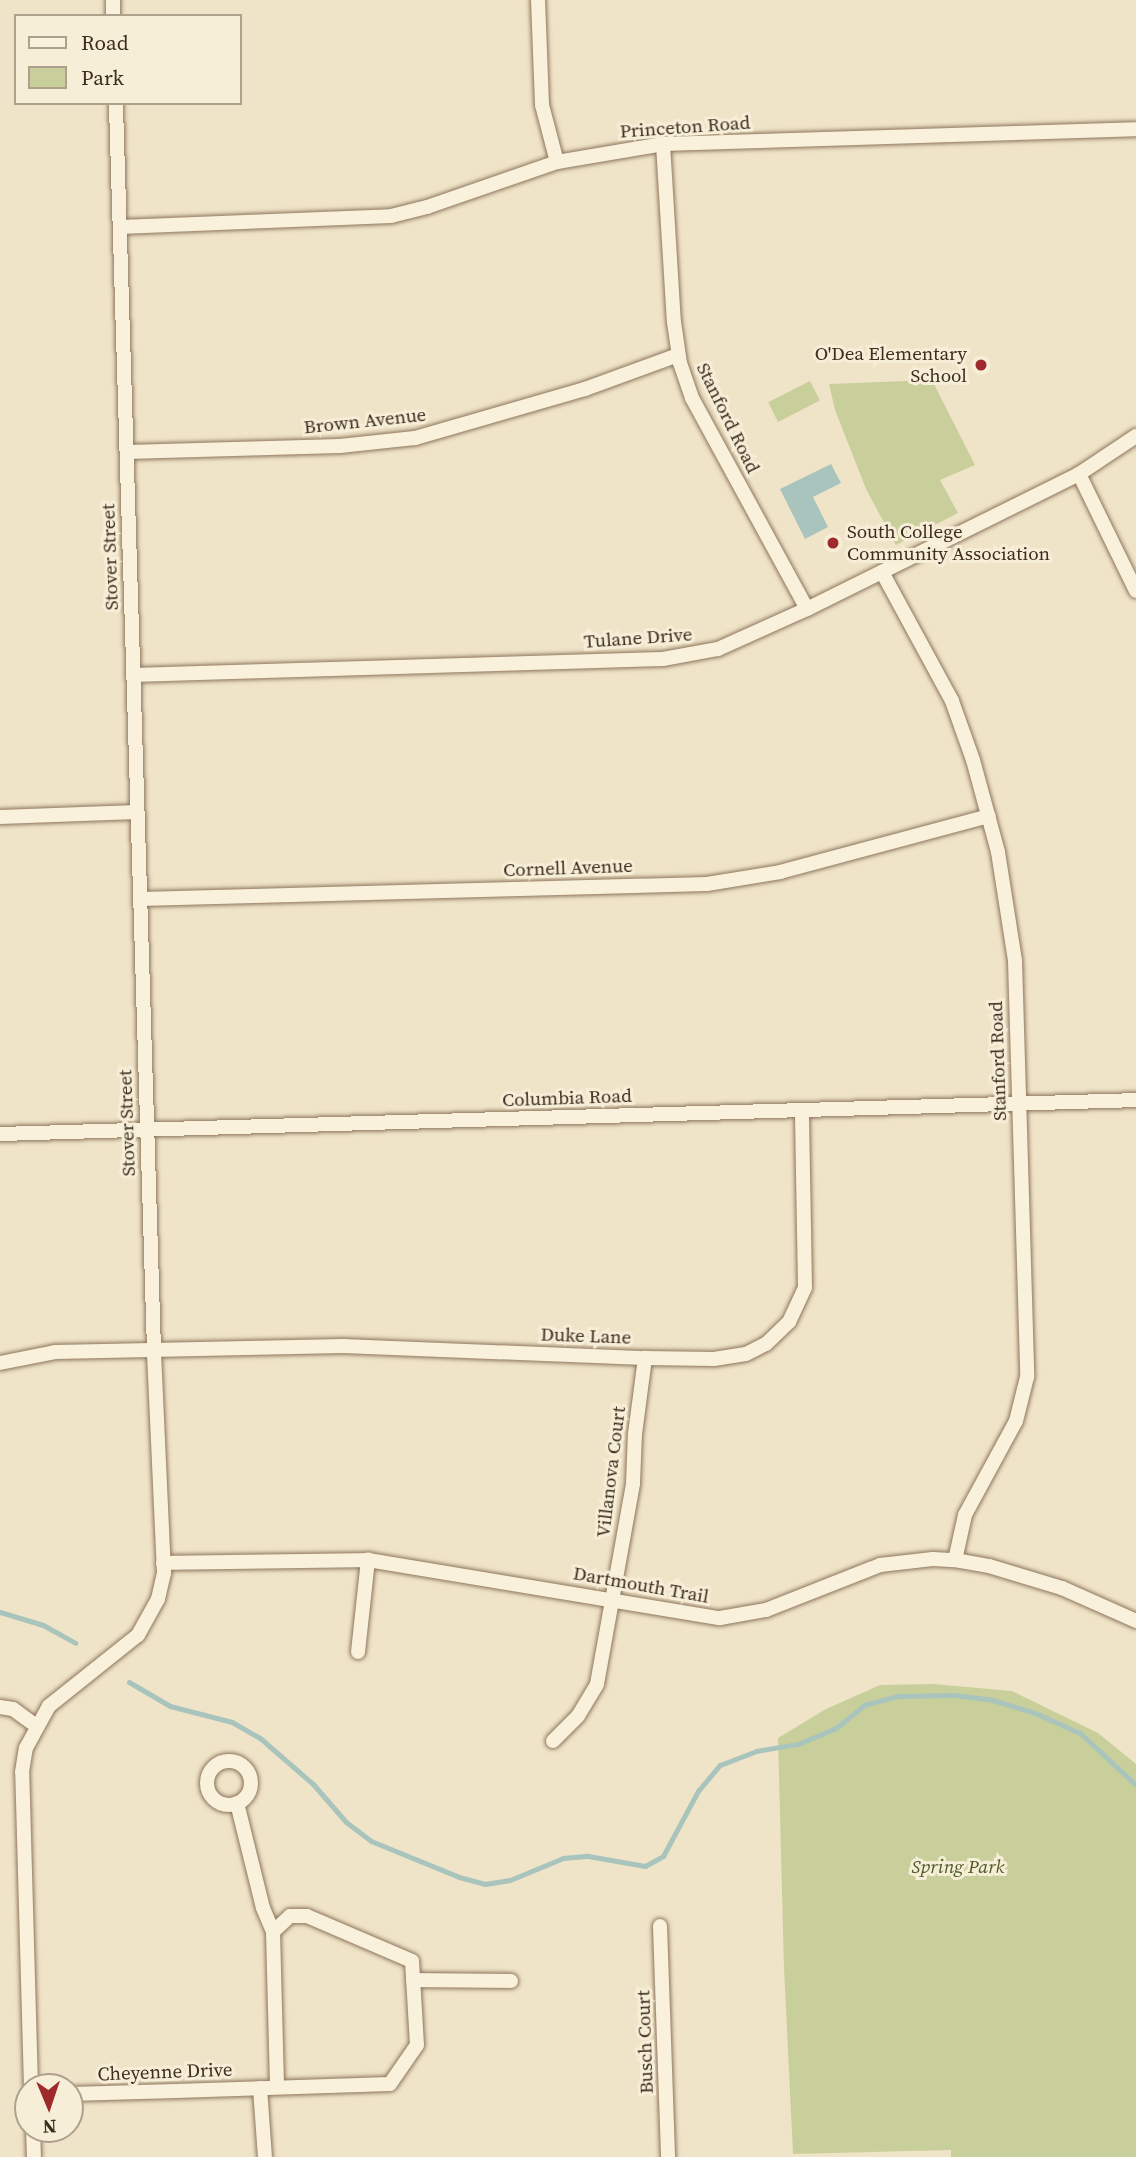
<!DOCTYPE html>
<style>
body{margin:0}
#map{position:relative;width:1136px;height:2157px;overflow:hidden;background:#f0e4c8;font-family:"Source Serif 4",serif}
div>[style]{position:absolute}
.green>*{inset:0;background:#c9cf9b;transform-origin:0 0}
.water>*{inset:0;background:#a9c4bc}
.stream>*{height:5px;margin:-2.5px;padding:0 2.5px;transform-origin:2.5px;border-radius:2.5px;background:#a9c4bc}
.roads{filter:drop-shadow(0 0 2px #8d765c) drop-shadow(0 0 2px #8d765c)}
.minor>*{height:14px;margin:-7px;padding:0 7px;transform-origin:7px;border-radius:7px;background:#faf1dc}
.minor>.ring{margin:-7px;padding:0;box-sizing:content-box;background:none;border:14px solid #faf1dc;border-radius:50%}
.dots>*{width:19px;height:19px;translate:-50% -50%;box-sizing:border-box;border:4px solid #f7eed8;border-radius:50%}
span{translate:-50% -50%;white-space:nowrap;text-align:center;line-height:1.15;-webkit-text-stroke:6px #f7eed8;paint-order:stroke}
.street-label{font-size:19px;color:#3d2e20}
.poi-label{font-size:19px;color:#3d2e20}
.right{translate:-100% -50%;text-align:right}
.left{translate:0 -50%;text-align:left}
.park-label{font-size:19px;color:#4d5a26;font-style:italic}
.legend{position:absolute;left:14px;top:14px;width:228px;height:91px;box-sizing:border-box;background:#f7eed8;border:2px solid #ada18e;margin:0;padding:9px 12px;list-style:none;font-size:21px;color:#3d2e20}
.legend li{display:flex;align-items:center;gap:14px;height:35px}
.legend b{width:35px;border:2px solid #ada18e}
.north{position:absolute;left:14px;top:2073px;width:70px;height:70px;box-sizing:border-box;background:#f7eed8;border:2px solid #ada18e;border-radius:50%;rotate:178deg;font-size:19px;font-weight:700;line-height:28px;text-align:center;color:#3d2e20}
.north::after{content:'';display:block;margin:auto;width:24px;height:32px;background:#9e2a2b;clip-path:polygon(50% 0,100% 100%,50% 72%,0 100%)}
</style>
<div id="map">
<div class="green">
<i style="clip-path:polygon(932px 380px,975px 465px,940px 480px,958px 513px,896px 545px,866px 489px,835px 410px,829px 384px)"></i>
<i style="left:810px;top:381px;width:22px;height:47px;rotate:63deg"></i>
<i style="clip-path:polygon(933px 1684px,1012px 1691px,1098px 1733px,1136px 1764px,1136px 2157px,951px 2157px,951px 2150px,793px 2154px,784px 1968px,778px 1738px,826px 1709px,880px 1685px)"></i>
</div>
<div class="water">
<i style="clip-path:polygon(831px 464px,841px 483px,813px 497px,828px 527px,805px 539px,780px 489px)"></i>
</div>
<div class="stream">
<i style="left:0;top:1612px;width:45px;rotate:16.8deg"></i>
<i style="left:43px;top:1625px;width:37px;rotate:29deg"></i>
<i style="left:129px;top:1682px;width:48px;rotate:30.3deg"></i>
<i style="left:170px;top:1706px;width:64px;rotate:14.5deg"></i>
<i style="left:232px;top:1722px;width:32px;rotate:30deg"></i>
<i style="left:260px;top:1738px;width:70px;rotate:41deg"></i>
<i style="left:313px;top:1784px;width:50px;rotate:49deg"></i>
<i style="left:346px;top:1822px;width:31px;rotate:37deg"></i>
<i style="left:371px;top:1841px;width:95px;rotate:22.2deg"></i>
<i style="left:459px;top:1877px;width:27px;rotate:15deg"></i>
<i style="left:485px;top:1884px;width:25px;rotate:-9deg"></i>
<i style="left:510px;top:1880px;width:57px;rotate:-22.5deg"></i>
<i style="left:563px;top:1858px;width:25px;rotate:-5deg"></i>
<i style="left:588px;top:1856px;width:58px;rotate:10deg"></i>
<i style="left:645px;top:1866px;width:21px;rotate:-29deg"></i>
<i style="left:663px;top:1856px;width:74px;rotate:-61.7deg"></i>
<i style="left:698px;top:1791px;width:34px;rotate:-50deg"></i>
<i style="left:720px;top:1765px;width:39px;rotate:-21deg"></i>
<i style="left:756px;top:1751px;width:43px;rotate:-9.5deg"></i>
<i style="left:798px;top:1744px;width:41px;rotate:-22.8deg"></i>
<i style="left:836px;top:1728px;width:36px;rotate:-39deg"></i>
<i style="left:864px;top:1705px;width:34px;rotate:-15deg"></i>
<i style="left:897px;top:1696px;width:57px;rotate:-1deg"></i>
<i style="left:954px;top:1695px;width:35px;rotate:7deg"></i>
<i style="left:989px;top:1699px;width:48px;rotate:16.9deg"></i>
<i style="left:1035px;top:1713px;width:49px;rotate:24deg"></i>
<i style="left:1080px;top:1733px;width:76px;rotate:42.9deg"></i>
</div>
<div class="roads">
<div class="minor">
<i style="left:113px;top:0;width:16px;rotate:90deg"></i>
<i style="left:538px;top:0;width:105px;rotate:87.8deg"></i>
<i style="left:542px;top:105px;width:59px;rotate:75.3deg"></i>
<i style="left:663px;top:144px;width:178px;rotate:86.5deg"></i>
<i style="left:674px;top:322px;width:41px;rotate:81.7deg"></i>
<i style="left:680px;top:363px;width:37px;rotate:71deg"></i>
<i style="left:692px;top:398px;width:240px;rotate:61.4deg"></i>
<i style="left:120px;top:227px;width:271px;rotate:-2.3deg"></i>
<i style="left:391px;top:216px;width:37px;rotate:-14deg"></i>
<i style="left:427px;top:207px;width:138px;rotate:-19.1deg"></i>
<i style="left:557px;top:162px;width:108px;rotate:-9.6deg"></i>
<i style="left:663px;top:144px;width:473px;rotate:-1.8deg"></i>
<i style="left:127px;top:452px;width:213px;rotate:-1.6deg"></i>
<i style="left:340px;top:446px;width:75px;rotate:-6.1deg"></i>
<i style="left:415px;top:438px;width:177px;rotate:-16.1deg"></i>
<i style="left:585px;top:389px;width:99px;rotate:-20.1deg"></i>
<i style="left:1079px;top:474px;width:130px;rotate:64deg"></i>
<i style="left:882px;top:572px;width:147px;rotate:61.5deg"></i>
<i style="left:952px;top:701px;width:63px;rotate:70.4deg"></i>
<i style="left:973px;top:760px;width:95px;rotate:74.8deg"></i>
<i style="left:998px;top:852px;width:110px;rotate:81.1deg"></i>
<i style="left:1015px;top:961px;width:416px;rotate:88.3deg"></i>
<i style="left:1027px;top:1377px;width:45px;rotate:104deg"></i>
<i style="left:1016px;top:1421px;width:107px;rotate:118.5deg"></i>
<i style="left:965px;top:1515px;width:46px;rotate:102.5deg"></i>
<i style="left:133px;top:675px;width:530px;rotate:-1.73deg"></i>
<i style="left:663px;top:659px;width:56px;rotate:-10.3deg"></i>
<i style="left:718px;top:649px;width:98px;rotate:-24.2deg"></i>
<i style="left:807px;top:609px;width:304px;rotate:-26.4deg"></i>
<i style="left:1079px;top:474px;width:69px;rotate:-33.7deg"></i>
<i style="left:0;top:817px;width:137px;rotate:-2.1deg"></i>
<i style="left:140px;top:899px;width:567px;rotate:-1.52deg"></i>
<i style="left:707px;top:884px;width:74px;rotate:-9.3deg"></i>
<i style="left:780px;top:872px;width:216px;rotate:-15deg"></i>
<i style="left:0;top:1134px;width:1137px;rotate:-1.71deg"></i>
<i style="left:0;top:1363px;width:56px;rotate:-11.3deg"></i>
<i style="left:55px;top:1352px;width:288px;rotate:-1.2deg"></i>
<i style="left:343px;top:1346px;width:302px;rotate:2.3deg"></i>
<i style="left:645px;top:1358px;width:69px;rotate:0.8deg"></i>
<i style="left:714px;top:1359px;width:32px;rotate:-9deg"></i>
<i style="left:746px;top:1354px;width:22px;rotate:-27deg"></i>
<i style="left:766px;top:1344px;width:32px;rotate:-44deg"></i>
<i style="left:789px;top:1322px;width:38px;rotate:-65deg"></i>
<i style="left:805px;top:1287px;width:177px;rotate:-91deg"></i>
<i style="left:163px;top:1563px;width:205px;rotate:-0.8deg"></i>
<i style="left:368px;top:1560px;width:357px;rotate:9.4deg"></i>
<i style="left:720px;top:1618px;width:47px;rotate:-9.9deg"></i>
<i style="left:766px;top:1610px;width:123px;rotate:-21.5deg"></i>
<i style="left:880px;top:1565px;width:53px;rotate:-6.5deg"></i>
<i style="left:933px;top:1559px;width:22px;rotate:3deg"></i>
<i style="left:955px;top:1560px;width:35px;rotate:10deg"></i>
<i style="left:989px;top:1566px;width:76px;rotate:16.8deg"></i>
<i style="left:1062px;top:1588px;width:81px;rotate:24deg"></i>
<i style="left:358px;top:1652px;width:93px;rotate:-83.8deg"></i>
<i style="left:0;top:1707px;width:13px;rotate:9deg"></i>
<i style="left:13px;top:1709px;width:29px;rotate:36deg"></i>
<i style="left:553px;top:1741px;width:35px;rotate:-45deg"></i>
<i style="left:578px;top:1716px;width:37px;rotate:-59deg"></i>
<i style="left:597px;top:1684px;width:204px;rotate:-79.8deg"></i>
<i style="left:633px;top:1483px;width:49px;rotate:-87.7deg"></i>
<i style="left:635px;top:1434px;width:77px;rotate:-82.5deg"></i>
<i class="ring" style="left:207px;top:1761px;width:30px;height:30px"></i>
<i style="left:237px;top:1803px;width:108px;rotate:76.1deg"></i>
<i style="left:263px;top:1908px;width:26px;rotate:67deg"></i>
<i style="left:660px;top:1926px;width:231px;rotate:88deg"></i>
<i style="left:413px;top:1980px;width:98px;rotate:0.6deg"></i>
<i style="left:31px;top:2087px;width:315px;rotate:-91.6deg"></i>
<i style="left:22px;top:1772px;width:24px;rotate:-81deg"></i>
<i style="left:26px;top:1748px;width:48px;rotate:-61.3deg"></i>
<i style="left:49px;top:1706px;width:114px;rotate:-38.6deg"></i>
<i style="left:138px;top:1635px;width:41px;rotate:-60.9deg"></i>
<i style="left:158px;top:1599px;width:27px;rotate:-77deg"></i>
<i style="left:164px;top:1573px;width:223px;rotate:-92.6deg"></i>
<i style="left:154px;top:1350px;width:1248px;rotate:-91.75deg"></i>
<i style="left:260px;top:2088px;width:69px;rotate:85.9deg"></i>
<i style="left:70px;top:2094px;width:106px;rotate:-1.6deg"></i>
<i style="left:176px;top:2091px;width:214px;rotate:-1.9deg"></i>
<i style="left:390px;top:2084px;width:47px;rotate:-55.3deg"></i>
<i style="left:417px;top:2045px;width:84px;rotate:-93.4deg"></i>
<i style="left:412px;top:1961px;width:114px;rotate:-156.8deg"></i>
<i style="left:307px;top:1916px;width:17px;rotate:180deg"></i>
<i style="left:290px;top:1916px;width:23px;rotate:137deg"></i>
<i style="left:273px;top:1932px;width:155px;rotate:88.5deg"></i>
<i style="left:33px;top:2129px;width:28px;rotate:88deg"></i>
</div>
</div>
<div class="dots">
<i style="left:981px;top:365px;background:#9e2a2b"></i>
<i style="left:833px;top:543px;background:#9e2a2b"></i>
</div>
<div class="street-label">
<span style="left:685px;top:127px;rotate:-4deg">Princeton Road</span>
<span style="left:728px;top:418px;rotate:64deg">Stanford Road</span>
<span style="left:365px;top:421px;rotate:-6deg">Brown Avenue</span>
<span style="left:110px;top:557px;rotate:-92deg">Stover Street</span>
<span style="left:638px;top:638px;rotate:-4deg">Tulane Drive</span>
<span style="left:568px;top:868px;rotate:-2deg">Cornell Avenue</span>
<span style="left:998px;top:1061px;rotate:-92deg">Stanford Road</span>
<span style="left:567px;top:1098px;rotate:-2deg">Columbia Road</span>
<span style="left:127px;top:1123px;rotate:-92deg">Stover Street</span>
<span style="left:586px;top:1336px;rotate:2deg">Duke Lane</span>
<span style="left:611px;top:1472px;rotate:-83deg">Villanova Court</span>
<span style="left:641px;top:1585px;rotate:10deg">Dartmouth Trail</span>
<span style="left:645px;top:2042px;rotate:-92deg">Busch Court</span>
<span style="left:165px;top:2072px;rotate:-2deg">Cheyenne Drive</span>
</div>
<div class="poi-label">
<span class="right" style="left:967px;top:365px">O'Dea Elementary<br>School</span>
<span class="left" style="left:847px;top:543px">South College<br>Community Association</span>
</div>
<div class="park-label">
<span style="left:958px;top:1867px">Spring Park</span>
</div>
<ul class="legend">
<li><b style="height:9px;background:#faf1dc"></b>Road</li>
<li><b style="height:19px;background:#c9cf9b"></b>Park</li>
</ul>
<div class="north">N</div>
</div>
